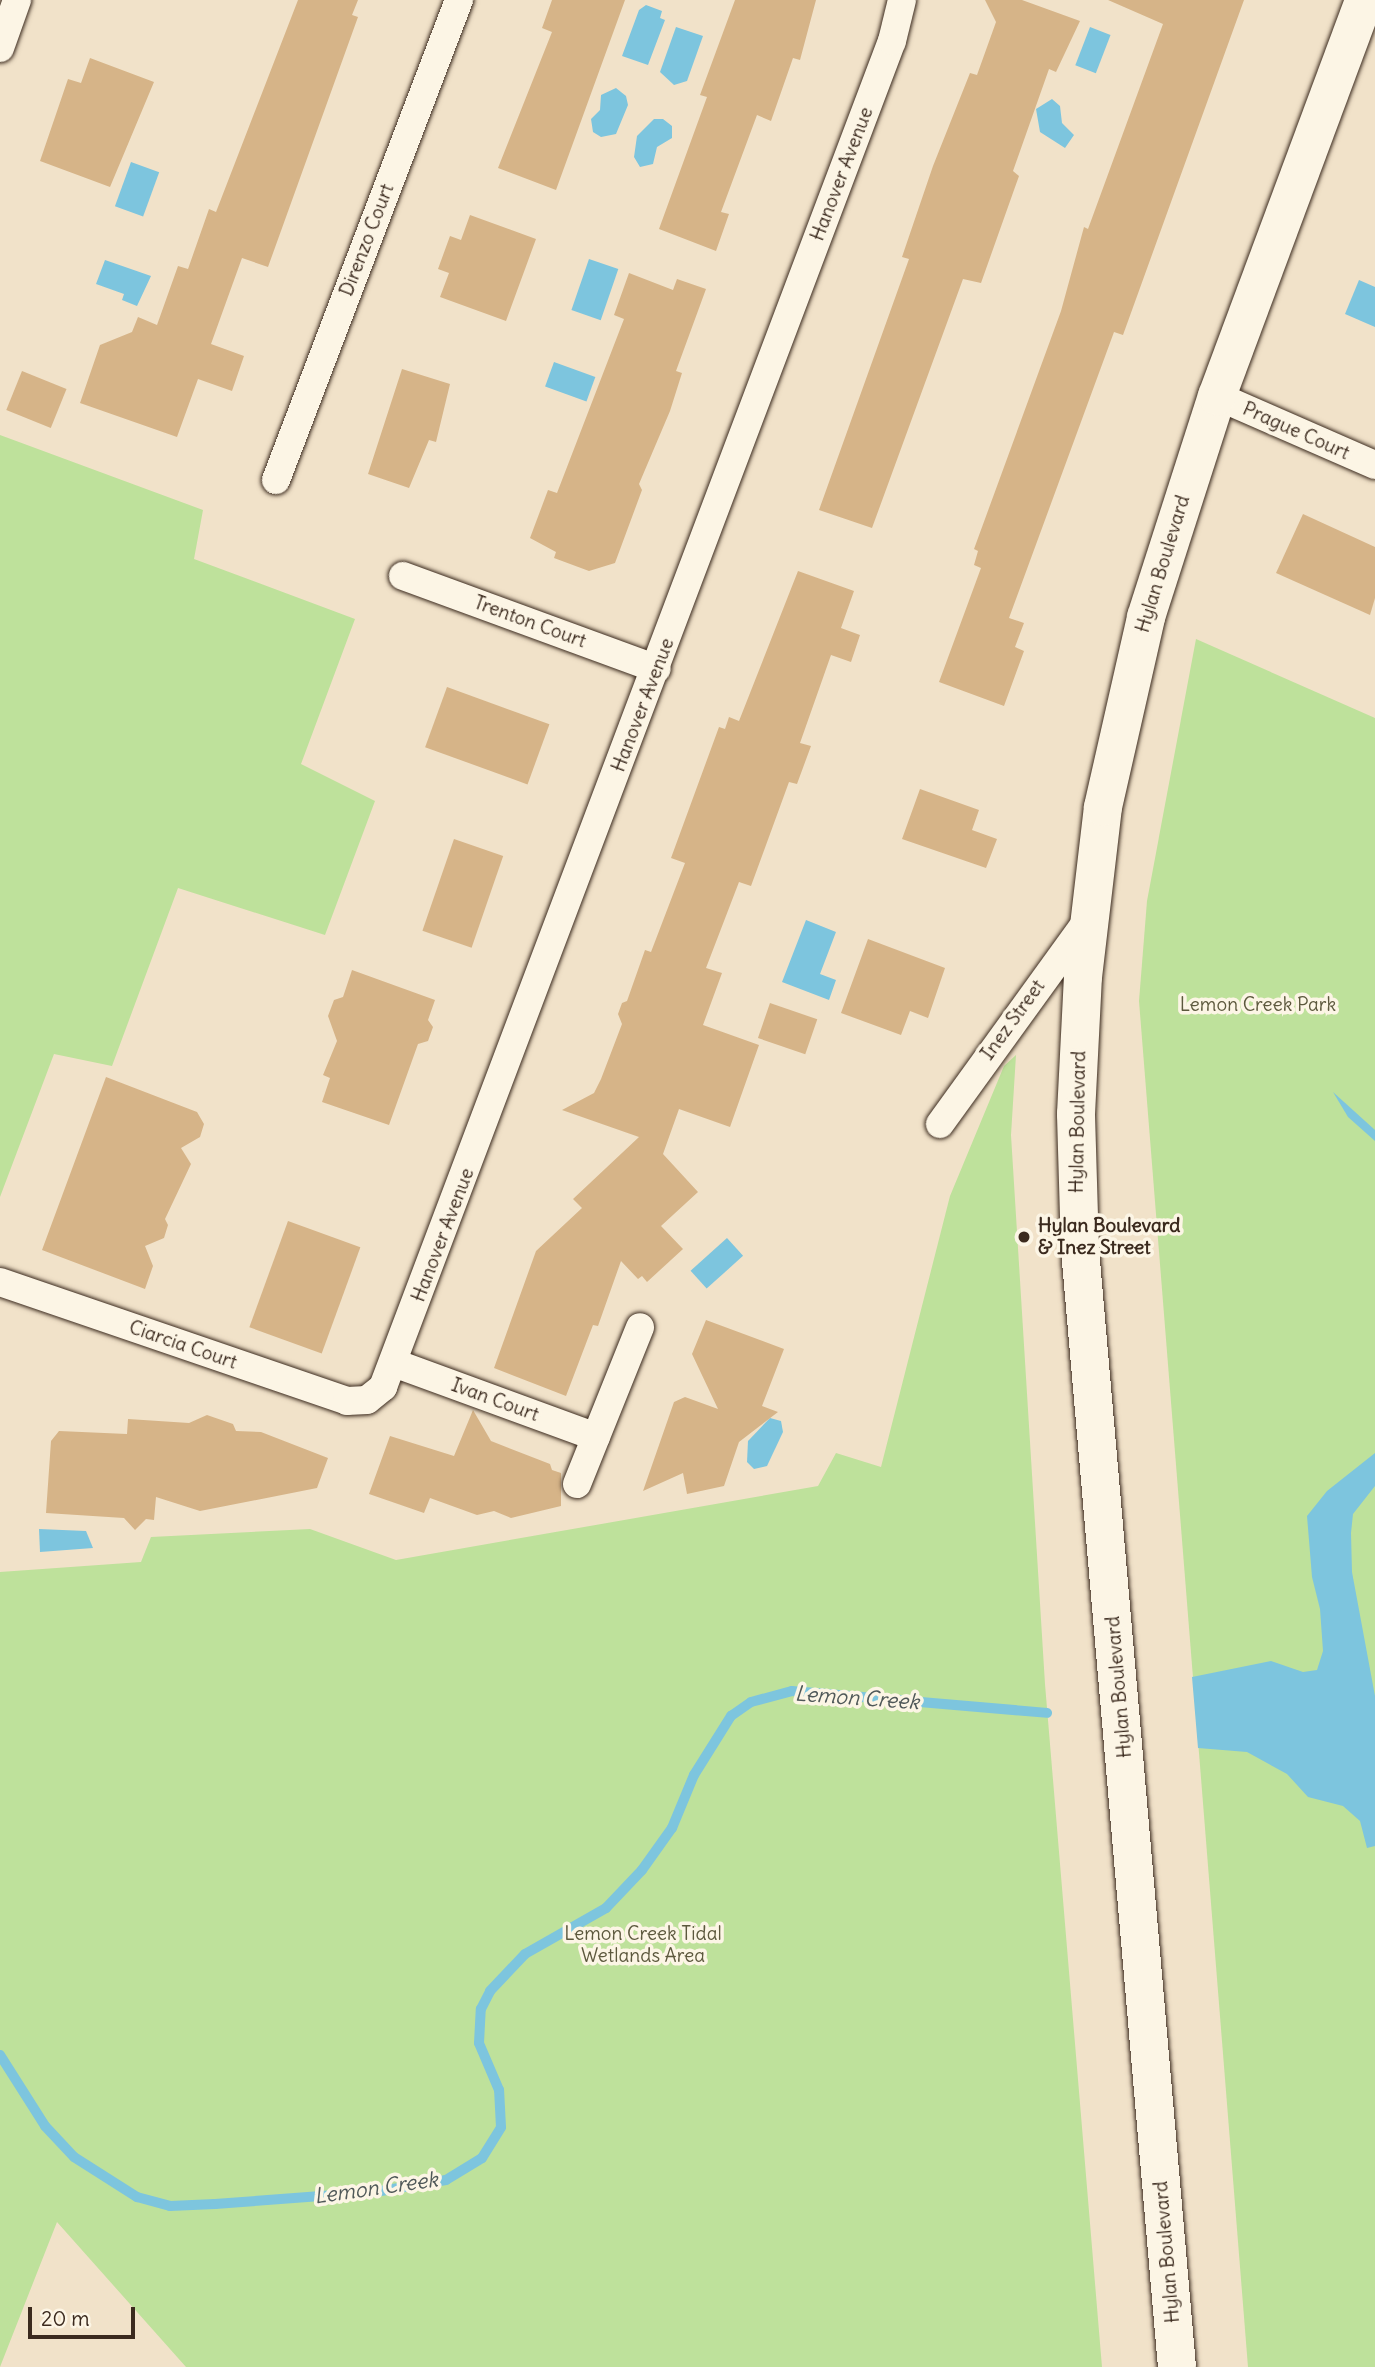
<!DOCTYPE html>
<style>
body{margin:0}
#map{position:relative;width:1375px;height:2367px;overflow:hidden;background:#f1e2c9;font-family:Delius,sans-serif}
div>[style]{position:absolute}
.green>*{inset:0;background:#bee19b}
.water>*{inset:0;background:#7dc5de;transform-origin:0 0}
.stream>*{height:10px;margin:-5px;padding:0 5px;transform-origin:5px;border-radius:5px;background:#7dc5de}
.building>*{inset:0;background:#d6b488;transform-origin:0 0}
.roads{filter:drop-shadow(0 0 2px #3b2a1e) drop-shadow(0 0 2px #3b2a1e)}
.minor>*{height:28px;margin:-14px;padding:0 14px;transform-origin:14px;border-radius:14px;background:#fcf5e5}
.primary>*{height:38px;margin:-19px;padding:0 19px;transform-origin:19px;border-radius:19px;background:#fcf5e5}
.dots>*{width:19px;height:19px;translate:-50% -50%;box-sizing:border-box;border:4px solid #fcf5e5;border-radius:50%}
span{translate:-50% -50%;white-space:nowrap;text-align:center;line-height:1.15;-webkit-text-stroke:7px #fcf5e5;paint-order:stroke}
.street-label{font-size:19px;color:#3b2a1e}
.park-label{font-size:19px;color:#5c583d}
.poi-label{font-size:19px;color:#3b2a1e;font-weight:700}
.left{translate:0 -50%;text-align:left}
.water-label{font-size:21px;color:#4f5858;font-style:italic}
.scale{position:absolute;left:28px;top:2307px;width:107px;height:32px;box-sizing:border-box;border:4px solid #3b2a1e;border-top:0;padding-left:9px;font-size:21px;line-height:24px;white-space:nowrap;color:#3b2a1e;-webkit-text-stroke:5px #fcf5e5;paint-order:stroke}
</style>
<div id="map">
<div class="green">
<i style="clip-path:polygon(0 435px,203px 510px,194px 559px,355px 619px,301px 764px,375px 801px,325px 935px,178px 888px,112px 1066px,54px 1054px,0 1197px)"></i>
<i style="clip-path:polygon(1196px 639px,1375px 718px,1375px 2367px,1248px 2367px,1139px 1001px,1147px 901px)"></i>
<i style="clip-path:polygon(1016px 1055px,1011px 1135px,1045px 1684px,1102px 2367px,186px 2367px,57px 2222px,0 2367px,0 1572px,141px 1562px,151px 1537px,310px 1529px,396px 1560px,818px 1486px,836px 1453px,881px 1467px,950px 1196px,1004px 1066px)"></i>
</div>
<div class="water">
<i style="clip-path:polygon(646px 5px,662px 11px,660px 18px,665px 20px,648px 65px,622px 56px,639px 10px)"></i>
<i style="clip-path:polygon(676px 27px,703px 36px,687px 81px,674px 85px,660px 72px)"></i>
<i style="left:1090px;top:27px;width:22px;height:41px;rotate:21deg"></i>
<i style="clip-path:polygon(616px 88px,626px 96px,628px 105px,616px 134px,601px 137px,593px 132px,591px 119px,600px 110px,601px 95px)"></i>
<i style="clip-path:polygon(1052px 99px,1060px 106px,1062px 123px,1074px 135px,1065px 148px,1040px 132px,1036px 109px)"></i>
<i style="clip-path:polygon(663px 119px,672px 126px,672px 138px,657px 147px,653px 164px,640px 167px,634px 157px,637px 136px,654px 119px)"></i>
<i style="left:131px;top:162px;width:30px;height:47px;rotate:20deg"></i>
<i style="left:589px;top:259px;width:31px;height:54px;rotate:19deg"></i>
<i style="clip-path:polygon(105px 260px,151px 276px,137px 306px,122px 300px,124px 294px,96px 284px)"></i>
<i style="clip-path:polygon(1359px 280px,1375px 287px,1375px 327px,1345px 314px)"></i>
<i style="left:554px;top:362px;width:44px;height:26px;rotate:20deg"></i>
<i style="clip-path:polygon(806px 920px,836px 932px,820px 974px,836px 980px,829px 1000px,782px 982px)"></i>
<i style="clip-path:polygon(1333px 1092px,1375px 1130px,1375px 1141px,1348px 1117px)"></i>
<i style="left:727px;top:1238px;width:24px;height:49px;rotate:48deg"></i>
<i style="clip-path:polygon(770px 1418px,781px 1421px,783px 1432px,767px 1466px,754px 1469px,747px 1462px,748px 1441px)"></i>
<i style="clip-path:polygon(1375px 1453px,1375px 1486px,1353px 1514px,1351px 1533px,1352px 1572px,1375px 1696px,1375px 1846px,1367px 1848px,1360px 1821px,1343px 1806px,1308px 1797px,1287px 1774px,1247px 1752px,1198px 1748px,1192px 1677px,1271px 1661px,1303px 1672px,1317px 1670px,1323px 1651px,1320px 1609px,1312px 1577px,1307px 1516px,1327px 1491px)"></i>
<i style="clip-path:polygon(39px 1529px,86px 1531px,93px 1548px,40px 1552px)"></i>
</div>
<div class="stream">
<i style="left:0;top:2055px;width:84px;rotate:57.6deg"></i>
<i style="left:45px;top:2126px;width:42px;rotate:46.9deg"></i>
<i style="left:74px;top:2157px;width:75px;rotate:32.4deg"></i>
<i style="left:137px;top:2197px;width:34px;rotate:15deg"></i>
<i style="left:170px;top:2206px;width:45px;rotate:-2.5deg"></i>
<i style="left:215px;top:2204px;width:160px;rotate:-4.3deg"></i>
<i style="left:375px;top:2192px;width:72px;rotate:-9.6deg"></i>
<i style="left:446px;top:2180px;width:42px;rotate:-31.4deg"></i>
<i style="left:482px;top:2158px;width:36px;rotate:-58deg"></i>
<i style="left:501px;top:2127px;width:37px;rotate:-93deg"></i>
<i style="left:499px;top:2090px;width:51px;rotate:-113.1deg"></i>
<i style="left:479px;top:2043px;width:34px;rotate:-87deg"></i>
<i style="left:481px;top:2009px;width:20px;rotate:-63deg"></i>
<i style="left:490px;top:1991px;width:51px;rotate:-46.6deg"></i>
<i style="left:525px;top:1954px;width:93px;rotate:-29.6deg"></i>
<i style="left:606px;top:1908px;width:52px;rotate:-46.5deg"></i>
<i style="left:642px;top:1870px;width:52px;rotate:-54.5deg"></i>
<i style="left:672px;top:1828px;width:57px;rotate:-67.5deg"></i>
<i style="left:694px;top:1775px;width:70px;rotate:-57.9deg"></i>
<i style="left:731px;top:1716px;width:24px;rotate:-35deg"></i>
<i style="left:751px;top:1702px;width:42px;rotate:-15deg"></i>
<i style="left:792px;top:1691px;width:256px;rotate:4.9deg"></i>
</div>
<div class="building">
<i style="clip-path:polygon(298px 0,358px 0,352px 15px,358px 17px,268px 267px,242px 258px,211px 344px,244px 356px,232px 391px,198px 379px,177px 437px,80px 403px,100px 345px,132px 332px,138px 317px,157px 325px,178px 266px,188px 269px,209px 209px,216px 212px)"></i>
<i style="clip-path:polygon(552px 0,625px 0,556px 190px,498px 168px,552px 32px,542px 28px)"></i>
<i style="clip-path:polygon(735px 0,816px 0,800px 60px,793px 58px,771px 121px,757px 115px,721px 212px,729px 214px,716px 251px,659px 229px,707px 97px,700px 95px)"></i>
<i style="clip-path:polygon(985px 0,1022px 0,1080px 21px,1056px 72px,1049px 69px,1013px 171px,1019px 176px,981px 283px,963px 279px,872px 528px,819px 510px,909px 259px,902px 257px,933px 166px,970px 73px,977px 75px,996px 22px)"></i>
<i style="clip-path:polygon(1108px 0,1244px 0,1123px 335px,1114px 332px,1009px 618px,1024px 623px,1015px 647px,1024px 651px,1004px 706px,939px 682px,981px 568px,974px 565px,978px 551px,974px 549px,1061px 311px,1084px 227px,1088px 229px,1163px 24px)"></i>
<i style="clip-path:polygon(90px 58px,154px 82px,110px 187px,40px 161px,68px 79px,81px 83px)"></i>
<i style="clip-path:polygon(470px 215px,536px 239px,506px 321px,440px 297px,449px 273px,438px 269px,450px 236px,461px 240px)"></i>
<i style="clip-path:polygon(629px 273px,673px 290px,677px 279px,706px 289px,676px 371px,682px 373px,670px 411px,639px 484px,642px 490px,615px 563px,589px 571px,554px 558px,556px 552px,530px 538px,548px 490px,557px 493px,624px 319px,614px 315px)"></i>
<i style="clip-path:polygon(402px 369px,450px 384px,436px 442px,429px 440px,409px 488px,368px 474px)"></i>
<i style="left:22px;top:371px;width:48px;height:42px;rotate:22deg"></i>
<i style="clip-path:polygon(1303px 514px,1375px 547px,1375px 598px,1370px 615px,1276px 573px)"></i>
<i style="clip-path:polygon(798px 571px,854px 591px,841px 628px,860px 635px,851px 662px,831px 655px,800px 743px,811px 746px,797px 784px,789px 782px,751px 886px,739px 882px,706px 968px,722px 973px,703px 1025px,759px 1045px,730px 1127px,679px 1109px,663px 1154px,698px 1192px,661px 1226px,683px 1249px,647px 1282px,642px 1276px,638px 1279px,621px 1261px,598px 1326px,593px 1325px,566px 1396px,494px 1368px,536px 1251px,582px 1208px,573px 1199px,639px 1137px,562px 1110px,594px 1093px,601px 1079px,622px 1024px,618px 1014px,622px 1003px,627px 1001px,645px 950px,651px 952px,685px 863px,671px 858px,719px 727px,725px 729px,729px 717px,739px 721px)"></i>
<i style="left:447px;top:687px;width:109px;height:64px;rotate:20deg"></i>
<i style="clip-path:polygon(920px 789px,979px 810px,972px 830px,997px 839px,986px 868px,902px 839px)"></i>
<i style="left:454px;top:839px;width:52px;height:97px;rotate:19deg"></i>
<i style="clip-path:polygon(868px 939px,945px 968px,928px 1018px,910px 1011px,901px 1035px,841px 1013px)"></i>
<i style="clip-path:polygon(352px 970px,435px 1000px,428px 1020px,433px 1027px,428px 1041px,418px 1044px,389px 1125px,322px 1102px,330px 1078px,323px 1075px,337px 1041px,328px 1016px,334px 1000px,343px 997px)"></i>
<i style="left:770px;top:1003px;width:50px;height:37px;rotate:19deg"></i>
<i style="clip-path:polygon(106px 1077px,197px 1112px,204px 1124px,200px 1137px,181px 1148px,191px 1164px,165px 1219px,168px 1225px,164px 1238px,145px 1246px,153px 1266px,145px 1289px,42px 1250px)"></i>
<i style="left:288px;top:1221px;width:77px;height:113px;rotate:20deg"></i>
<i style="clip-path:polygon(706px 1320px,784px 1349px,762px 1406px,778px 1412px,739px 1442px,724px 1486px,687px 1494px,683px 1473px,643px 1491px,674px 1402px,685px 1397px,718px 1409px,692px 1354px)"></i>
<i style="clip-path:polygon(473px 1410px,491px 1441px,550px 1464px,552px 1470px,561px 1473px,561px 1506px,511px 1518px,494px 1511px,477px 1515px,430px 1498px,424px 1513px,369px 1494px,390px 1436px,454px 1456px)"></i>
<i style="clip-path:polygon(207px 1415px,233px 1424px,236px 1431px,261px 1432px,328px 1458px,317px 1488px,200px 1511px,156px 1497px,154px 1520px,146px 1519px,135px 1530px,124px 1518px,46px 1513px,51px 1441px,59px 1431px,127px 1434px,128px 1419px,189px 1423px)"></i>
</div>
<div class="roads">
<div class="minor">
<i style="left:0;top:48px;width:51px;rotate:-70.5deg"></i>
<i style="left:1217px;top:396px;width:172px;rotate:23.6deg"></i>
<i style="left:276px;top:480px;width:514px;rotate:-69.13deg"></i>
<i style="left:403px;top:576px;width:270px;rotate:20.1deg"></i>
<i style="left:940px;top:1124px;width:254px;rotate:-54.1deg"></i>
<i style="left:0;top:1282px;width:367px;rotate:18.9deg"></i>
<i style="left:347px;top:1401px;width:20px;rotate:-3deg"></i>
<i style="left:367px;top:1400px;width:21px;rotate:-39deg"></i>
<i style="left:383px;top:1387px;width:1439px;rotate:-69.29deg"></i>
<i style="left:892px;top:41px;width:42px;rotate:-76.3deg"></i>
<i style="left:394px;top:1363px;width:215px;rotate:20.1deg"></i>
<i style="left:577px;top:1484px;width:169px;rotate:-68.1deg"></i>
</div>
<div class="primary">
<i style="left:1177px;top:2367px;width:1121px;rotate:-94.96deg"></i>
<i style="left:1080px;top:1250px;width:136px;rotate:-91.7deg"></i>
<i style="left:1076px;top:1114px;width:137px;rotate:-87.1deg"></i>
<i style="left:1083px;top:977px;width:171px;rotate:-83.3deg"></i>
<i style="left:1103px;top:807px;width:195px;rotate:-77.2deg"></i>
<i style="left:1146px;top:617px;width:232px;rotate:-72.2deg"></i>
<i style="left:1217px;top:396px;width:422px;rotate:-69.6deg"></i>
</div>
</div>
<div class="dots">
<i style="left:1024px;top:1237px;background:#3b2a1e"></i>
</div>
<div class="street-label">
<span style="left:842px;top:174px;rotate:-69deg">Hanover Avenue</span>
<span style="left:367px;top:240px;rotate:-69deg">Direnzo Court</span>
<span style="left:1296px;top:431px;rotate:24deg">Prague Court</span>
<span style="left:1163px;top:564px;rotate:-73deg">Hylan Boulevard</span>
<span style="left:530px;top:622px;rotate:20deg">Trenton Court</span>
<span style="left:643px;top:705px;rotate:-69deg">Hanover Avenue</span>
<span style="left:1013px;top:1020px;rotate:-54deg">Inez Street</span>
<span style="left:1078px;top:1122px;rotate:-89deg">Hylan Boulevard</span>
<span style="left:443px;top:1235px;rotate:-69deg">Hanover Avenue</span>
<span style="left:183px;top:1345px;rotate:19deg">Ciarcia Court</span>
<span style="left:495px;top:1400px;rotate:20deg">Ivan Court</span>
<span style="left:1119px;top:1687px;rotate:-95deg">Hylan Boulevard</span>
<span style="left:1167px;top:2252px;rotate:-95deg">Hylan Boulevard</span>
</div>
<div class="park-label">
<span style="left:1258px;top:1005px">Lemon Creek Park</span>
<span style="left:643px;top:1945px">Lemon Creek Tidal<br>Wetlands Area</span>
</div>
<div class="poi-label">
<span class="left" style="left:1038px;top:1237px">Hylan Boulevard<br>&amp; Inez Street</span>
</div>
<div class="water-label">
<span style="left:857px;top:1698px;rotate:4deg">Lemon Creek</span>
<span style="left:376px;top:2188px;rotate:-8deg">Lemon Creek</span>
</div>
<div class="scale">20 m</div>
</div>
